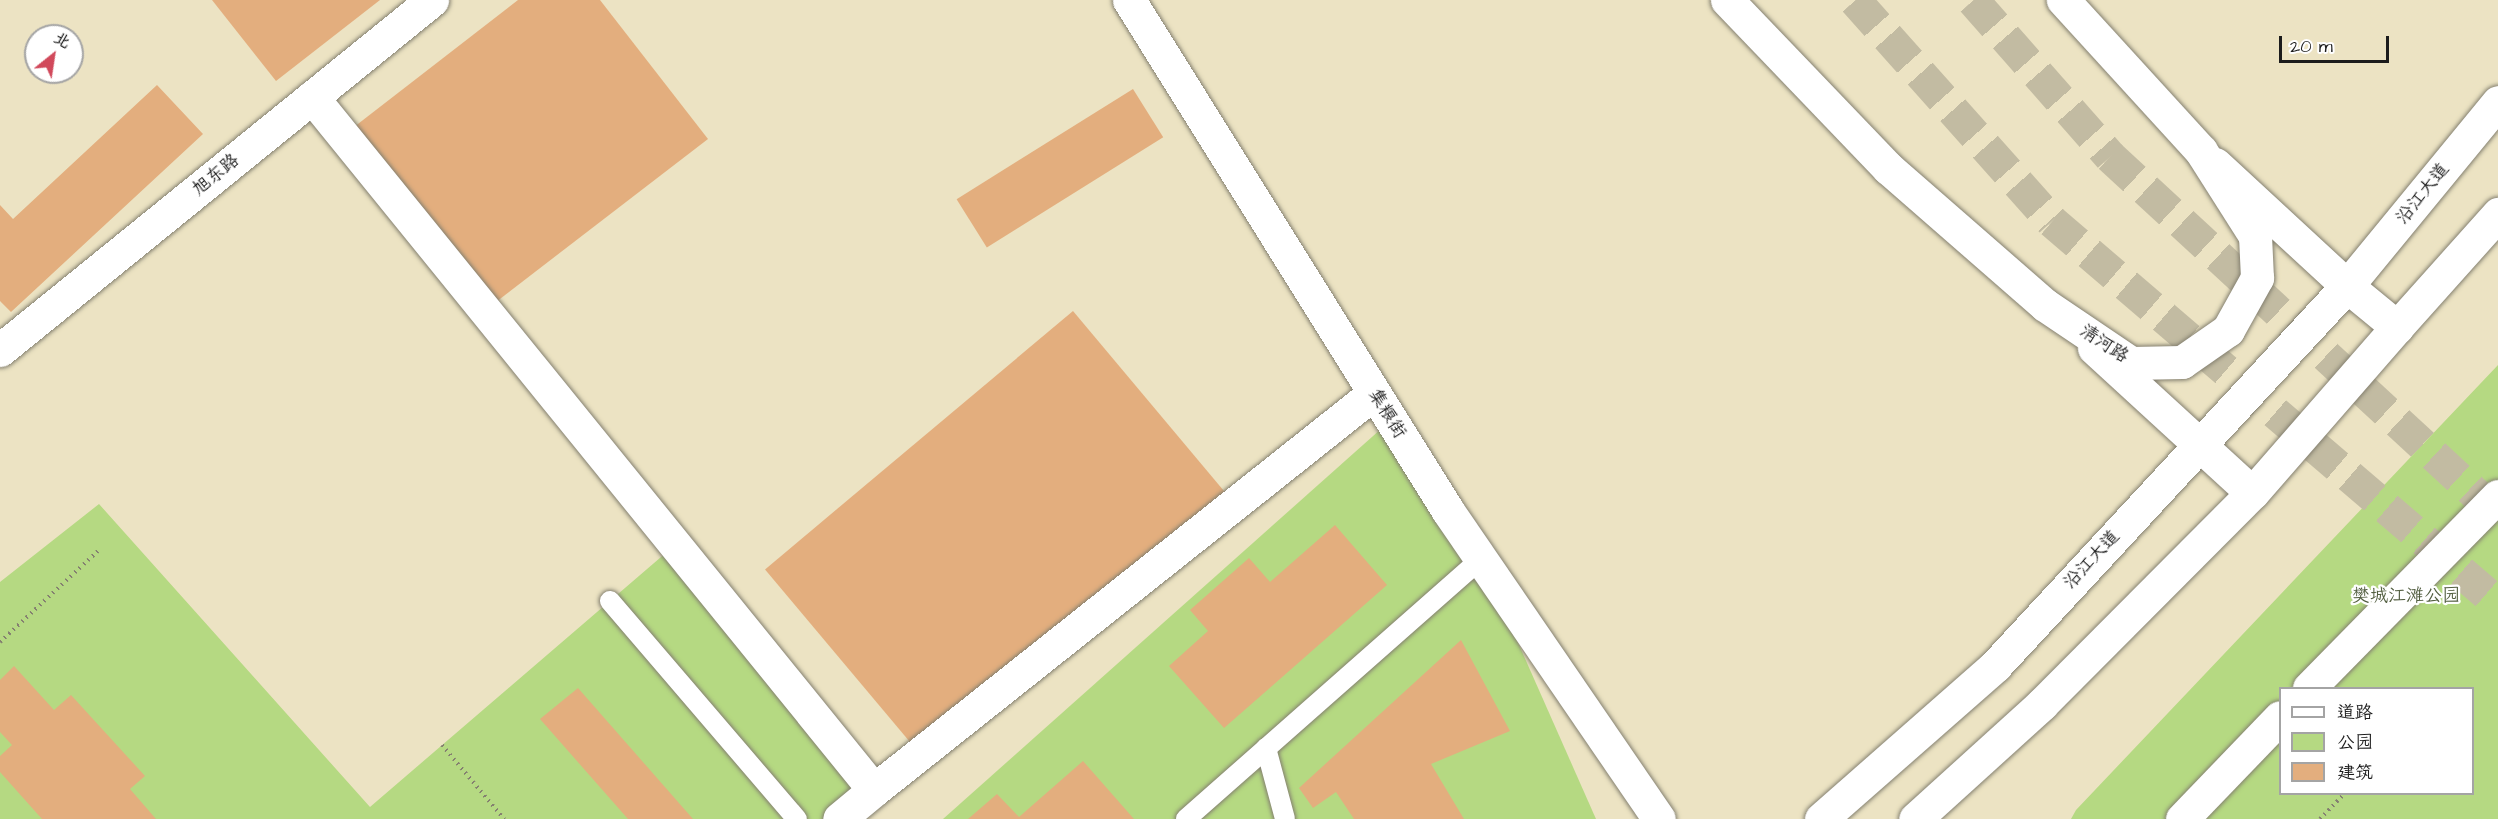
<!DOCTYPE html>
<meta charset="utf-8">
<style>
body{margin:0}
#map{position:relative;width:2498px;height:819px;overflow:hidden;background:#ece3c3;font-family:"Architects Daughter","LXGW WenKai TC",sans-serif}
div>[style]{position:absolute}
.green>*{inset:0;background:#b5d982}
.building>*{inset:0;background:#e3ae7e;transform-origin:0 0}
.trunk-tunnel>*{height:33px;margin-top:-16.5px;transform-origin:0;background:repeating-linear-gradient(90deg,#c2bba2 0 33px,transparent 0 49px)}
.path>*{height:4px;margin-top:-2px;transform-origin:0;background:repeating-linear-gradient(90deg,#848070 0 1.5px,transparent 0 6px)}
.roads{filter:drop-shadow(0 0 2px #848070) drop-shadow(0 0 2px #848070)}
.service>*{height:20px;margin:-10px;padding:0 10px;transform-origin:10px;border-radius:10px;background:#fff}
.minor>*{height:33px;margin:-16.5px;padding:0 16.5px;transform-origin:16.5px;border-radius:16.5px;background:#fff}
.secondary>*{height:33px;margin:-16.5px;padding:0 16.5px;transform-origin:16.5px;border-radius:16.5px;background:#fff}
.primary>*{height:33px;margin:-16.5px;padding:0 16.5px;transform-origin:16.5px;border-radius:16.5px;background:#fff}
span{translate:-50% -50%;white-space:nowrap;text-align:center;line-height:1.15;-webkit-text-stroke:4.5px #fff;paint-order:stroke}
.street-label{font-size:18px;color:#1c1c1c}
.park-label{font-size:18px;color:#525e40}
.legend{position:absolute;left:2279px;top:687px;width:195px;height:108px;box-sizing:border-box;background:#fff;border:2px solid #a4a4a4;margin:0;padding:8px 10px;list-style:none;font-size:18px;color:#1c1c1c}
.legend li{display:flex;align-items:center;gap:12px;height:30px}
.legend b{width:30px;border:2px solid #a4a4a4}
.north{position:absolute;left:24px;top:24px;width:60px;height:60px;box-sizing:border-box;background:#fff;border:2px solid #a4a4a4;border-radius:50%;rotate:30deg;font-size:16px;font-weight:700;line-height:24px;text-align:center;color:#1c1c1c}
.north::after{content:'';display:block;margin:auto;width:21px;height:27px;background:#d1495b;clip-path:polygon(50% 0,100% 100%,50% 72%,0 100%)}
.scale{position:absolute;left:2279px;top:36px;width:110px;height:27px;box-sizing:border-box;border:3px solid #1c1c1c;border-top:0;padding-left:8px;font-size:18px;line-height:21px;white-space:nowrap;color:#1c1c1c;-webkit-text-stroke:4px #fff;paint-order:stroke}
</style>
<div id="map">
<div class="green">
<i style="clip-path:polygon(evenodd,2498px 365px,2498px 819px,2071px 819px,2076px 810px,2498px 365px,2280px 688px,2472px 688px,2472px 794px,2280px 794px,2280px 688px)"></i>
<i style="clip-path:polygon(1391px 420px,1481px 559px,1596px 819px,943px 819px)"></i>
<i style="clip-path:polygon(99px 504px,370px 807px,675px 545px,874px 790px,839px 819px,0 819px,0 582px)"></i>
</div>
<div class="building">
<i style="clip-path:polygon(212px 0,380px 0,276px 81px)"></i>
<i style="clip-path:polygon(518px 0,600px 0,708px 139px,492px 305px,354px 127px)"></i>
<i style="clip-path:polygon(157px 85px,203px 134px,11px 312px,0 301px,0 205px,13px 219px)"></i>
<i style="left:1133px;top:89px;width:57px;height:208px;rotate:58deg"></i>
<i style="left:1073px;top:311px;width:245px;height:402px;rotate:50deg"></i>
<i style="clip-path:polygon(1335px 525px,1387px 585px,1224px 728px,1169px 666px,1208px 631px,1190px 610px,1249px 558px,1270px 582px)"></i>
<i style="clip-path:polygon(1461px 640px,1510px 731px,1431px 764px,1464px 819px,1354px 819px,1336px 792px,1313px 808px,1299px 788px)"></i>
<i style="clip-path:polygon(14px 666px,54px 710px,71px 695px,145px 776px,130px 789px,156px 819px,42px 819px,0 772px,0 756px,12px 745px,0 732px,0 680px)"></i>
<i style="clip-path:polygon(578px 688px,693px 819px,628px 819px,540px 719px)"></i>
<i style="clip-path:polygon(1083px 761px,1134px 819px,968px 819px,997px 794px,1019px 817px)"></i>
</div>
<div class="trunk-tunnel">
<i style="left:1855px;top:0;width:296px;rotate:48.3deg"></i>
<i style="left:2052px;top:221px;width:587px;rotate:40.58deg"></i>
<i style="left:1973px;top:0;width:208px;rotate:48.7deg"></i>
<i style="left:2110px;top:156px;width:528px;rotate:42.7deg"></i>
</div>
<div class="path">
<i style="left:0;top:642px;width:137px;rotate:-42.9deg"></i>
<i style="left:442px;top:745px;width:97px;rotate:50deg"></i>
<i style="left:2320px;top:819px;width:35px;rotate:-46deg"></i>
</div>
<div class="roads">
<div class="service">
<i style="left:610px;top:601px;width:287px;rotate:49.4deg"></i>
<i style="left:1266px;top:748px;width:73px;rotate:75deg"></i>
<i style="left:1186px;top:819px;width:393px;rotate:-41.4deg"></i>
</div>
<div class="minor">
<i style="left:1129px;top:0;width:602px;rotate:58.02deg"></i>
<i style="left:1448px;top:511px;width:373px;rotate:55.6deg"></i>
<i style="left:312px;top:97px;width:892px;rotate:50.96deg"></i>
<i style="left:874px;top:790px;width:45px;rotate:140.4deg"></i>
<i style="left:0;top:350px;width:556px;rotate:-39.01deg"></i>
<i style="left:2309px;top:688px;width:269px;rotate:-45.5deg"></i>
<i style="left:874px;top:790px;width:638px;rotate:-38.45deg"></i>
<i style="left:2182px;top:819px;width:141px;rotate:-46.1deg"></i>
</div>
<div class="secondary">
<i style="left:2215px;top:164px;width:180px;rotate:42.7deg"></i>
<i style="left:2347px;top:286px;width:238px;rotate:-50.6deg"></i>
<i style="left:2397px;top:327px;width:152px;rotate:-48.2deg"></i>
<i style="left:2094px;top:348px;width:214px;rotate:42.5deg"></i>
<i style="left:1821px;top:819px;width:232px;rotate:-41.3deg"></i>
<i style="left:1995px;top:666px;width:518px;rotate:-47.19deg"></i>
<i style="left:2347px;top:286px;width:65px;rotate:39.4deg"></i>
<i style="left:2397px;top:327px;width:220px;rotate:131.1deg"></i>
<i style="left:2252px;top:493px;width:298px;rotate:134.9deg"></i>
<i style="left:2042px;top:704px;width:171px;rotate:137.8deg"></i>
</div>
<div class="primary">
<i style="left:1727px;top:0;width:233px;rotate:46.2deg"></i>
<i style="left:1888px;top:168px;width:208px;rotate:41.1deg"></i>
<i style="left:2045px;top:305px;width:104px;rotate:34deg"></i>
<i style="left:2131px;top:363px;width:51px;rotate:-1.1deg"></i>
<i style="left:2182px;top:362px;width:56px;rotate:-34.8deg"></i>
<i style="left:2228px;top:330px;width:60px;rotate:-60.9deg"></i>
<i style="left:2257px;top:278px;width:42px;rotate:-92.7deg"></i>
<i style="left:2255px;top:236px;width:101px;rotate:-122.4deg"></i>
<i style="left:2201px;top:151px;width:205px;rotate:-132.4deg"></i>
</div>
</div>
<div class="street-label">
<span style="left:216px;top:175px;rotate:-39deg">旭东路</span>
<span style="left:2423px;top:194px;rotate:-51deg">沿江大道</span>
<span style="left:2104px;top:344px;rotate:33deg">清河路</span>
<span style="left:1387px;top:414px;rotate:58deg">集粮街</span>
<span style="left:2092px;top:560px;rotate:-47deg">沿江大道</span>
</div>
<div class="park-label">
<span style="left:2406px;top:596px">樊城江滩公园</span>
</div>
<ul class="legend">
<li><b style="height:8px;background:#fff"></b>道路</li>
<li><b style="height:16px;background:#b5d982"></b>公园</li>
<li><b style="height:16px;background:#e3ae7e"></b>建筑</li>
</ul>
<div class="north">北</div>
<div class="scale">20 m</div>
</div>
